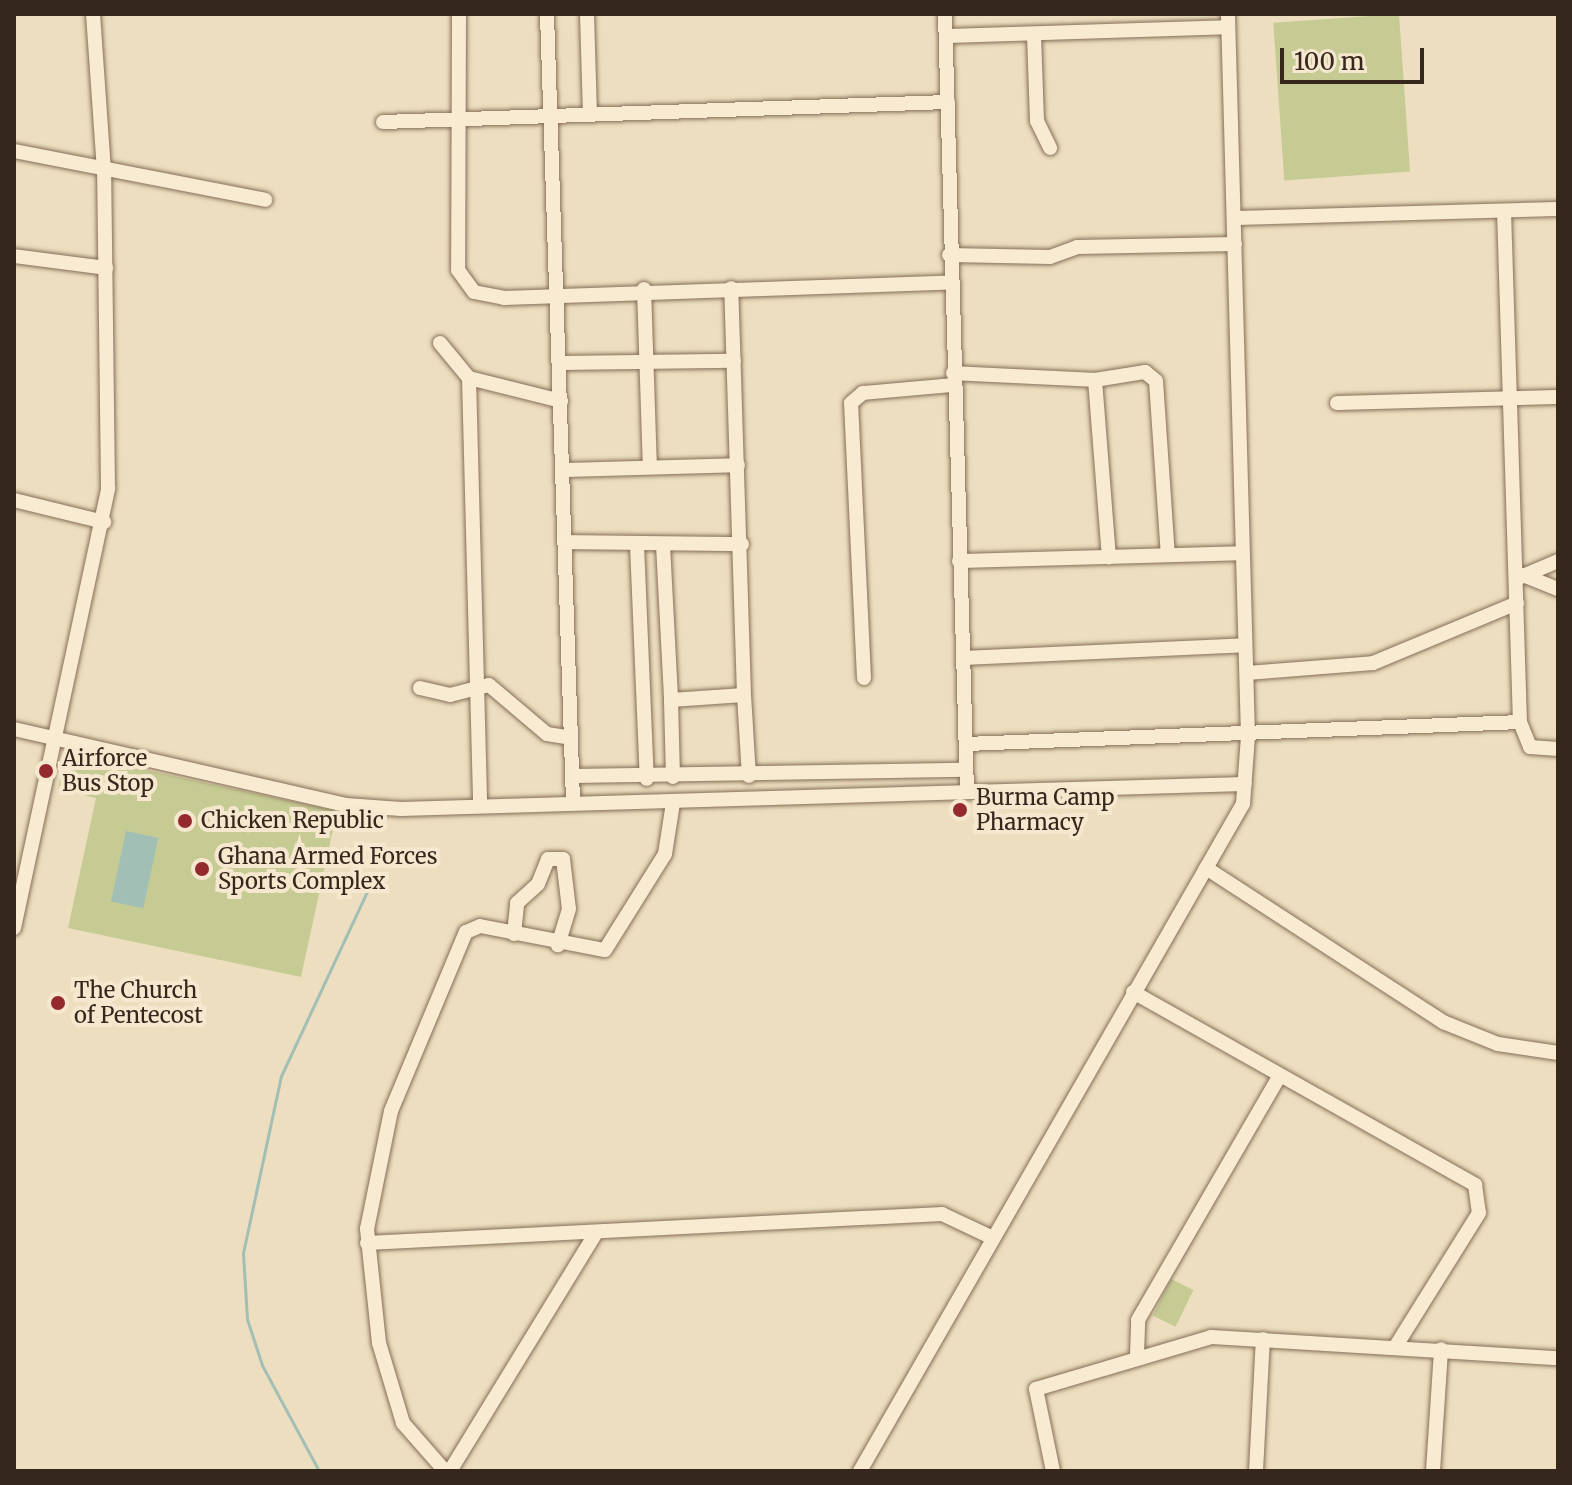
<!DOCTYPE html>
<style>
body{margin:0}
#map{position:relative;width:1572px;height:1485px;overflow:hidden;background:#eddebf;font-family:Merriweather,serif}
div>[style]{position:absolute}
.green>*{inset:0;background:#c6cb94;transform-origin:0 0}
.water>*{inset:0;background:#a2bfb5;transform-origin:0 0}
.stream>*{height:3px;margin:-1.5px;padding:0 1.5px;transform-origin:1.5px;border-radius:1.5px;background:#a2bfb5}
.roads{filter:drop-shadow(0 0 2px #856e58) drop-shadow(0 0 2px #856e58)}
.minor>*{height:14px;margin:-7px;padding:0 7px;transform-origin:7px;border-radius:7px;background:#f8ebd2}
.dots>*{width:22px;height:22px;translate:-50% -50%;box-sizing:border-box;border:4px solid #f5e8cf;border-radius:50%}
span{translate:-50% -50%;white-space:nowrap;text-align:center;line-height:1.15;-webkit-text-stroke:8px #f5e8cf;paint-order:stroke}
.poi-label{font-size:22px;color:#35271c}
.left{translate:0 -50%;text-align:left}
.frame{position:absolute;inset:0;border:16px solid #35271c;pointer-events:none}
.scale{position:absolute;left:1280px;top:48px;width:144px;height:36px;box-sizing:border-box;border:4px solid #35271c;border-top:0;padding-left:10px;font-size:24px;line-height:28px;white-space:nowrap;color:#35271c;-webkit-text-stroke:6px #f5e8cf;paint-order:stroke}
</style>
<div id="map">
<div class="green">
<i style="left:1399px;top:14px;width:158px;height:126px;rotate:86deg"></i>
<i style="clip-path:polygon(80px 756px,337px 811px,301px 977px,68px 928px,96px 798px,58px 789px,63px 765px)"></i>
<i style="left:1171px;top:1279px;width:25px;height:41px;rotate:26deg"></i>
</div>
<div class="water">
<i style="left:126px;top:831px;width:33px;height:72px;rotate:12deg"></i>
</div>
<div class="stream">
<i style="left:319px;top:1471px;width:120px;rotate:-118.3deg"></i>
<i style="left:262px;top:1365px;width:48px;rotate:-108.1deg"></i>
<i style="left:247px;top:1319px;width:66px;rotate:-93.5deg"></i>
<i style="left:243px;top:1253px;width:181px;rotate:-77.9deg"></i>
<i style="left:281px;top:1076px;width:208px;rotate:-65deg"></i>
</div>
<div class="roads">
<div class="minor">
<i style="left:459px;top:14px;width:256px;rotate:90.2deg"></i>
<i style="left:458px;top:270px;width:27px;rotate:54deg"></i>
<i style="left:474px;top:292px;width:31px;rotate:11deg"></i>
<i style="left:504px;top:298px;width:447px;rotate:-2deg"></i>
<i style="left:547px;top:14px;width:788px;rotate:88.11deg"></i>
<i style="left:587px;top:14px;width:99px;rotate:88.3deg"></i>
<i style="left:945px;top:14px;width:777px;rotate:88.38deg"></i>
<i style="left:1034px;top:35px;width:86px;rotate:88deg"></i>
<i style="left:1037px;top:121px;width:30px;rotate:64deg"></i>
<i style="left:947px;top:36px;width:281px;rotate:-1.8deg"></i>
<i style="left:383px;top:122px;width:565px;rotate:-2.03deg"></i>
<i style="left:14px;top:151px;width:256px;rotate:11deg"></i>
<i style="left:1504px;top:211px;width:511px;rotate:88.21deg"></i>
<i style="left:1520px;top:722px;width:27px;rotate:68deg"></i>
<i style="left:1530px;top:747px;width:28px;rotate:4deg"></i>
<i style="left:1235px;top:218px;width:323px;rotate:-1.6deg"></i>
<i style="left:949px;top:255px;width:101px;rotate:1.1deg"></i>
<i style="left:1050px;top:257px;width:29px;rotate:-20deg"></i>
<i style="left:1077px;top:247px;width:158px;rotate:-1.1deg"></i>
<i style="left:14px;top:256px;width:93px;rotate:7.4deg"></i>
<i style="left:644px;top:289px;width:178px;rotate:88.1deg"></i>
<i style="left:440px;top:343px;width:45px;rotate:50.4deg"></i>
<i style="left:469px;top:378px;width:95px;rotate:14deg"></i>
<i style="left:560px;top:363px;width:174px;rotate:-0.7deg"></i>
<i style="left:953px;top:373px;width:142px;rotate:2.8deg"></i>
<i style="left:1095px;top:380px;width:178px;rotate:85.5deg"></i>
<i style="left:469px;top:378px;width:428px;rotate:88.5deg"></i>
<i style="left:1095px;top:380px;width:51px;rotate:-9.1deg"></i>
<i style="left:1145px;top:372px;width:14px;rotate:39deg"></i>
<i style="left:1156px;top:381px;width:174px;rotate:86.1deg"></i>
<i style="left:1337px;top:403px;width:221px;rotate:-1.6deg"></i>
<i style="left:564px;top:470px;width:174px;rotate:-1.6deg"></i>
<i style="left:14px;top:500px;width:93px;rotate:13.7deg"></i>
<i style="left:567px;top:542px;width:175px;rotate:0.7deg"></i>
<i style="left:637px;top:545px;width:234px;rotate:87.6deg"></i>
<i style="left:663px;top:545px;width:155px;rotate:87deg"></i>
<i style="left:959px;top:561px;width:283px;rotate:-1.6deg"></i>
<i style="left:1523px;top:575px;width:38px;rotate:22deg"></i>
<i style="left:1516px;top:579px;width:46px;rotate:-23.2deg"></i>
<i style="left:963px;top:658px;width:282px;rotate:-2.6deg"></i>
<i style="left:1247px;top:673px;width:126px;rotate:-4.5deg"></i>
<i style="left:1373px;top:663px;width:156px;rotate:-22.6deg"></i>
<i style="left:864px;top:678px;width:275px;rotate:-92.7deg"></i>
<i style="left:851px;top:403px;width:16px;rotate:-40deg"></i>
<i style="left:863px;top:393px;width:90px;rotate:-5.1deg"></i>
<i style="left:420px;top:688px;width:31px;rotate:13deg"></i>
<i style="left:450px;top:695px;width:40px;rotate:-14.4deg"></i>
<i style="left:489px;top:685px;width:76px;rotate:40.2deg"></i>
<i style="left:547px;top:734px;width:24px;rotate:9deg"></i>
<i style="left:744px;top:695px;width:81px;rotate:86.5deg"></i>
<i style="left:14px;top:729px;width:341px;rotate:12.9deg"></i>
<i style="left:346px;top:805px;width:55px;rotate:4.2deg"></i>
<i style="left:401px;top:809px;width:844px;rotate:-1.7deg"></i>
<i style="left:966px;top:744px;width:554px;rotate:-2.27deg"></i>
<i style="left:573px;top:776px;width:393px;rotate:-0.9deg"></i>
<i style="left:673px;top:777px;width:77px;rotate:-91.5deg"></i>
<i style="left:671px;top:700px;width:73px;rotate:-3.9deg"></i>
<i style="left:744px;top:695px;width:407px;rotate:-91.8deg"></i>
<i style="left:1206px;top:868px;width:283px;rotate:33deg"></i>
<i style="left:1443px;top:1022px;width:59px;rotate:21.8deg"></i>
<i style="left:1498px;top:1044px;width:61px;rotate:8.5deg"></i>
<i style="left:14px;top:928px;width:450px;rotate:-77.9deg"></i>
<i style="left:108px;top:488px;width:317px;rotate:-90.7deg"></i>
<i style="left:104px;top:171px;width:157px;rotate:-94deg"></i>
<i style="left:514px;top:934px;width:31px;rotate:-84deg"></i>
<i style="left:517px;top:903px;width:28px;rotate:-42deg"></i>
<i style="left:538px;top:884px;width:27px;rotate:-68deg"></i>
<i style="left:548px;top:859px;width:15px"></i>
<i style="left:563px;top:859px;width:50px;rotate:83.2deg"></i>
<i style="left:569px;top:909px;width:38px;rotate:107deg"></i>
<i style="left:1133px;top:992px;width:393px;rotate:29.4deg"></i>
<i style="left:1475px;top:1185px;width:28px;rotate:82deg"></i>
<i style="left:1479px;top:1213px;width:157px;rotate:122deg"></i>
<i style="left:367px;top:1243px;width:576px;rotate:-2.89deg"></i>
<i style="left:942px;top:1214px;width:56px;rotate:25.2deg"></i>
<i style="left:1137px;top:1355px;width:35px;rotate:-88deg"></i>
<i style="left:1138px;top:1320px;width:283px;rotate:-59.9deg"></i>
<i style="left:445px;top:1471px;width:64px;rotate:-131.2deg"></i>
<i style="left:403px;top:1423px;width:84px;rotate:-106.7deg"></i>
<i style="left:379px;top:1343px;width:115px;rotate:-96deg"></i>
<i style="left:367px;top:1229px;width:120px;rotate:-78.5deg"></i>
<i style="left:391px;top:1111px;width:194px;rotate:-67.3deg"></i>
<i style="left:466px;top:932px;width:15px;rotate:-23deg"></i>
<i style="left:480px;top:926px;width:127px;rotate:10.9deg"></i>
<i style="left:605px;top:950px;width:113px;rotate:-58deg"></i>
<i style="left:665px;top:854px;width:52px;rotate:-81.1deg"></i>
<i style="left:450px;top:1471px;width:278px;rotate:-58.5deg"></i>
<i style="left:860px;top:1471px;width:769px;rotate:-60.14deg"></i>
<i style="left:1243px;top:804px;width:68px;rotate:-85.8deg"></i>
<i style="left:1248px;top:736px;width:722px;rotate:-91.59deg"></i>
<i style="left:1053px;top:1471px;width:84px;rotate:-101.7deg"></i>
<i style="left:1036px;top:1389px;width:183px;rotate:-16.5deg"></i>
<i style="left:1211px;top:1337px;width:348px;rotate:3.5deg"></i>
<i style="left:1256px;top:1471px;width:132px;rotate:-87deg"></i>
<i style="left:1433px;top:1471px;width:122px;rotate:-86.2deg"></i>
</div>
</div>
<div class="dots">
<i style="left:46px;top:771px;background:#94292e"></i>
<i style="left:960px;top:810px;background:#94292e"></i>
<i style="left:185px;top:821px;background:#94292e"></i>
<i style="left:202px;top:869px;background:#94292e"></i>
<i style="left:58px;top:1003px;background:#94292e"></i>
</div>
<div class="poi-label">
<span class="left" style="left:62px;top:771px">Airforce<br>Bus Stop</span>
<span class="left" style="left:976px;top:810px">Burma Camp<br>Pharmacy</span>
<span class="left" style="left:201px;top:821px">Chicken Republic</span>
<span class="left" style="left:218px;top:869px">Ghana Armed Forces<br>Sports Complex</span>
<span class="left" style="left:74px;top:1003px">The Church<br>of Pentecost</span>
</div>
<div class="frame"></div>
<div class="scale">100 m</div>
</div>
